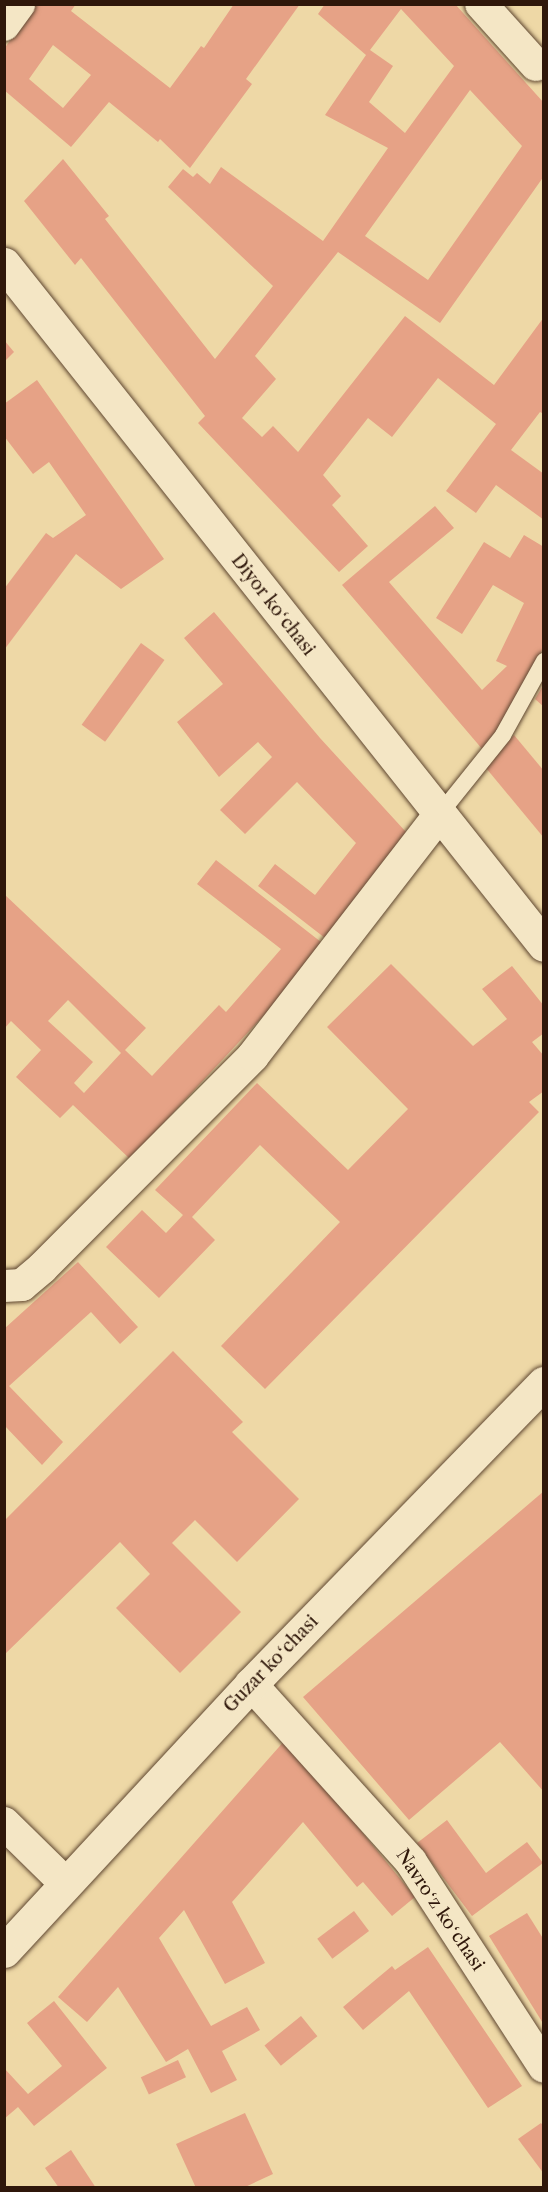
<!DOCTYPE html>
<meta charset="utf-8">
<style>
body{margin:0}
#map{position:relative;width:548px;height:2192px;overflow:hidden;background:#eed8a6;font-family:"Libre Caslon Text",serif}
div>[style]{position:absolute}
.building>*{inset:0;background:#e6a286;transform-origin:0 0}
.roads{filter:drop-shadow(0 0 2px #5f4731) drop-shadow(0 0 2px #5f4731)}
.service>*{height:16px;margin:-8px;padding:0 8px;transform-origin:8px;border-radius:8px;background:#f4e6c5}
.minor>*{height:32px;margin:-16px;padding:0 16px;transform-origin:16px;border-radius:16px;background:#f4e6c5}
.tertiary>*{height:33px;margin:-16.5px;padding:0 16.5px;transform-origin:16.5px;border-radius:16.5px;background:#f4e6c5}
.secondary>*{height:33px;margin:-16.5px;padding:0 16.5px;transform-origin:16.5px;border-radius:16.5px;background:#f4e6c5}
span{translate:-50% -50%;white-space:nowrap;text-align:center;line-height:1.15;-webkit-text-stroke:6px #f4e6c5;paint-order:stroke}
.street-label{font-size:18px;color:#2f170a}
.frame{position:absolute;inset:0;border:6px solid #2f170a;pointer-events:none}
</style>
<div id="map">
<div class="building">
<i style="clip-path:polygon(evenodd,36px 4px,76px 4px,71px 11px,170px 88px,201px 46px,204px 48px,234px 4px,300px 4px,246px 79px,252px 84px,190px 168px,160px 139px,158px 142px,109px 102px,71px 147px,4px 90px,4px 49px,36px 4px,53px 45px,91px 75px,63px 108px,29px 79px,53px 45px)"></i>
<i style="clip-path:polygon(evenodd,325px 4px,455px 4px,544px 103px,544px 176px,440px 323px,338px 252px,255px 356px,276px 379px,242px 418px,262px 437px,273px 426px,298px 452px,405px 316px,494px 385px,544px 317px,544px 414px,540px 412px,511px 450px,544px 474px,544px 520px,496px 485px,476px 513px,446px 491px,496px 424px,438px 378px,392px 437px,368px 418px,323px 475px,341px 496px,332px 505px,368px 546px,339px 572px,198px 423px,205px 416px,81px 258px,75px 265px,24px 201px,63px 159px,109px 216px,105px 219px,215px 359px,273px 286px,168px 187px,183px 169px,193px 177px,197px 173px,210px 184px,221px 167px,323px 241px,388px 148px,325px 115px,366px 55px,318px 14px,325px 4px,401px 9px,454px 66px,405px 133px,369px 102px,393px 66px,370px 50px,401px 9px,325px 4px,470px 90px,522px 146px,428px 280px,365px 236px,470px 90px)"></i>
<i style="clip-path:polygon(4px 340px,14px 352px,4px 362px)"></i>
<i style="clip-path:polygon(37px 380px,164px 559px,121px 589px,76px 554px,4px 650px,4px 589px,46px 533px,53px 538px,86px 515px,49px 462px,33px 474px,4px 436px,4px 404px)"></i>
<i style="clip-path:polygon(435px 506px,454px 528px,389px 582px,482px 690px,507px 666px,496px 661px,524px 603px,493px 585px,462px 634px,436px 618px,484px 542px,510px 558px,524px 535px,544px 547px,544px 646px,515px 705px,483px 750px,342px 585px)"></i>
<i style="clip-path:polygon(214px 612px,320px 738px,406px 832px,325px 938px,258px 886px,275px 864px,315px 895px,356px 843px,297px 782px,245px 834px,220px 810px,272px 757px,258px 742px,219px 777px,177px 722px,223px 684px,184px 638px)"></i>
<i style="left:141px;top:643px;width:29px;height:101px;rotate:36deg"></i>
<i style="clip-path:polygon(544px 684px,544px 707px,535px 699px)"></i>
<i style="clip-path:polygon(514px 735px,544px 771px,544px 838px,486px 768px)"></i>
<i style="clip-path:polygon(evenodd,216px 860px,321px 942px,306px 970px,130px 1159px,73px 1105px,60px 1118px,16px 1077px,41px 1050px,11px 1021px,4px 1029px,4px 894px,146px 1028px,125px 1050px,152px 1076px,219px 1005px,226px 1012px,281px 949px,197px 884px,216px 860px,68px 1000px,121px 1053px,84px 1093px,74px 1083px,93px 1062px,48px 1021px,68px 1000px)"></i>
<i style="clip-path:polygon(391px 964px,473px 1046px,507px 1019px,482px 989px,512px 966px,544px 1006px,544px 1033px,532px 1042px,544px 1056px,544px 1091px,529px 1102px,539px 1112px,265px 1389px,221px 1346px,340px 1222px,260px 1145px,192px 1217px,215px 1240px,159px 1298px,106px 1247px,142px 1210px,166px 1233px,183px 1215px,155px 1190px,257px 1083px,348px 1170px,408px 1109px,327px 1027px)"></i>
<i style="clip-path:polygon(78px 1262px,138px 1327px,120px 1344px,91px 1312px,9px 1386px,63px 1442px,42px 1465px,4px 1425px,4px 1329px)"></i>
<i style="clip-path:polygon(173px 1351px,243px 1422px,232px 1432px,299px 1499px,237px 1562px,195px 1520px,172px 1543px,241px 1612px,180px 1673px,116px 1608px,150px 1574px,120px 1542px,4px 1655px,4px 1521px)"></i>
<i style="clip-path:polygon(544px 1491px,544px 1792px,500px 1742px,409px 1820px,303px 1697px)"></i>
<i style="clip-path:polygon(286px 1739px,415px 1897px,392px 1916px,363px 1882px,357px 1887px,303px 1822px,232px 1902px,265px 1963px,225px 1984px,184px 1910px,159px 1938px,211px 2026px,247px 2007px,260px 2030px,222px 2051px,237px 2080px,211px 2093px,188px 2049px,166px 2062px,118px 1987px,87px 2022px,58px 1997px)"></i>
<i style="clip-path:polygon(447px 1820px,486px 1873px,527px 1842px,543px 1863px,472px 1916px,417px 1843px)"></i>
<i style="left:354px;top:1911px;width:25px;height:46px;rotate:53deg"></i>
<i style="clip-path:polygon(527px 1913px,544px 1940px,544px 2025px,489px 1936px)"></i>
<i style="clip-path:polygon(428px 1947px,522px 2086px,488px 2108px,409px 1991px,363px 2030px,343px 2007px,392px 1966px,395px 1970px)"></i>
<i style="clip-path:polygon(54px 2001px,107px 2068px,34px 2126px,18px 2107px,4px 2119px,4px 2068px,28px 2094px,62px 2066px,27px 2023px)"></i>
<i style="left:301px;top:2016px;width:26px;height:47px;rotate:51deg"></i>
<i style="left:178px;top:2060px;width:19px;height:41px;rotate:65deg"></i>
<i style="clip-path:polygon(245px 2113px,273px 2174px,243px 2188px,196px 2188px,176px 2144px)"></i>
<i style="clip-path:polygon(541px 2123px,544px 2127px,544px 2174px,518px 2139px)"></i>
<i style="clip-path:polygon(71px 2150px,96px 2188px,59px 2188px,45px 2168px)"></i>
</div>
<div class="roads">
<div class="service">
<i style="left:439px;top:815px;width:102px;rotate:-51.3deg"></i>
<i style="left:503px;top:735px;width:85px;rotate:-61deg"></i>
</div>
<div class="minor">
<i style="left:481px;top:4px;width:82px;rotate:48deg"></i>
<i style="left:4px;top:25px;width:26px;rotate:-54deg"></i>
<i style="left:4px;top:1286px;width:18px;rotate:-3deg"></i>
<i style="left:22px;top:1285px;width:26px;rotate:-40deg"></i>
<i style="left:42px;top:1268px;width:299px;rotate:-45.1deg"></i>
<i style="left:253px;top:1056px;width:304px;rotate:-52.3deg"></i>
<i style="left:251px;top:1684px;width:239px;rotate:48deg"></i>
<i style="left:411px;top:1862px;width:244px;rotate:57deg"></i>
<i style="left:4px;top:1823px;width:86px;rotate:44.5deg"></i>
</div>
<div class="tertiary">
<i style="left:4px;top:1951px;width:364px;rotate:-47.2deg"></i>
<i style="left:251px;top:1684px;width:420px;rotate:-45.8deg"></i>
</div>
<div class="secondary">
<i style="left:4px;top:264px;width:869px;rotate:51.59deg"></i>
</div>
</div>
<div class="street-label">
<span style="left:273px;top:605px;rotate:52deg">Diyor koʻchasi</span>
<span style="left:271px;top:1664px;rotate:-46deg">Guzar koʻchasi</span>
<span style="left:440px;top:1910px;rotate:56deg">Navroʻz koʻchasi</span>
</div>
<div class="frame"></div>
</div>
